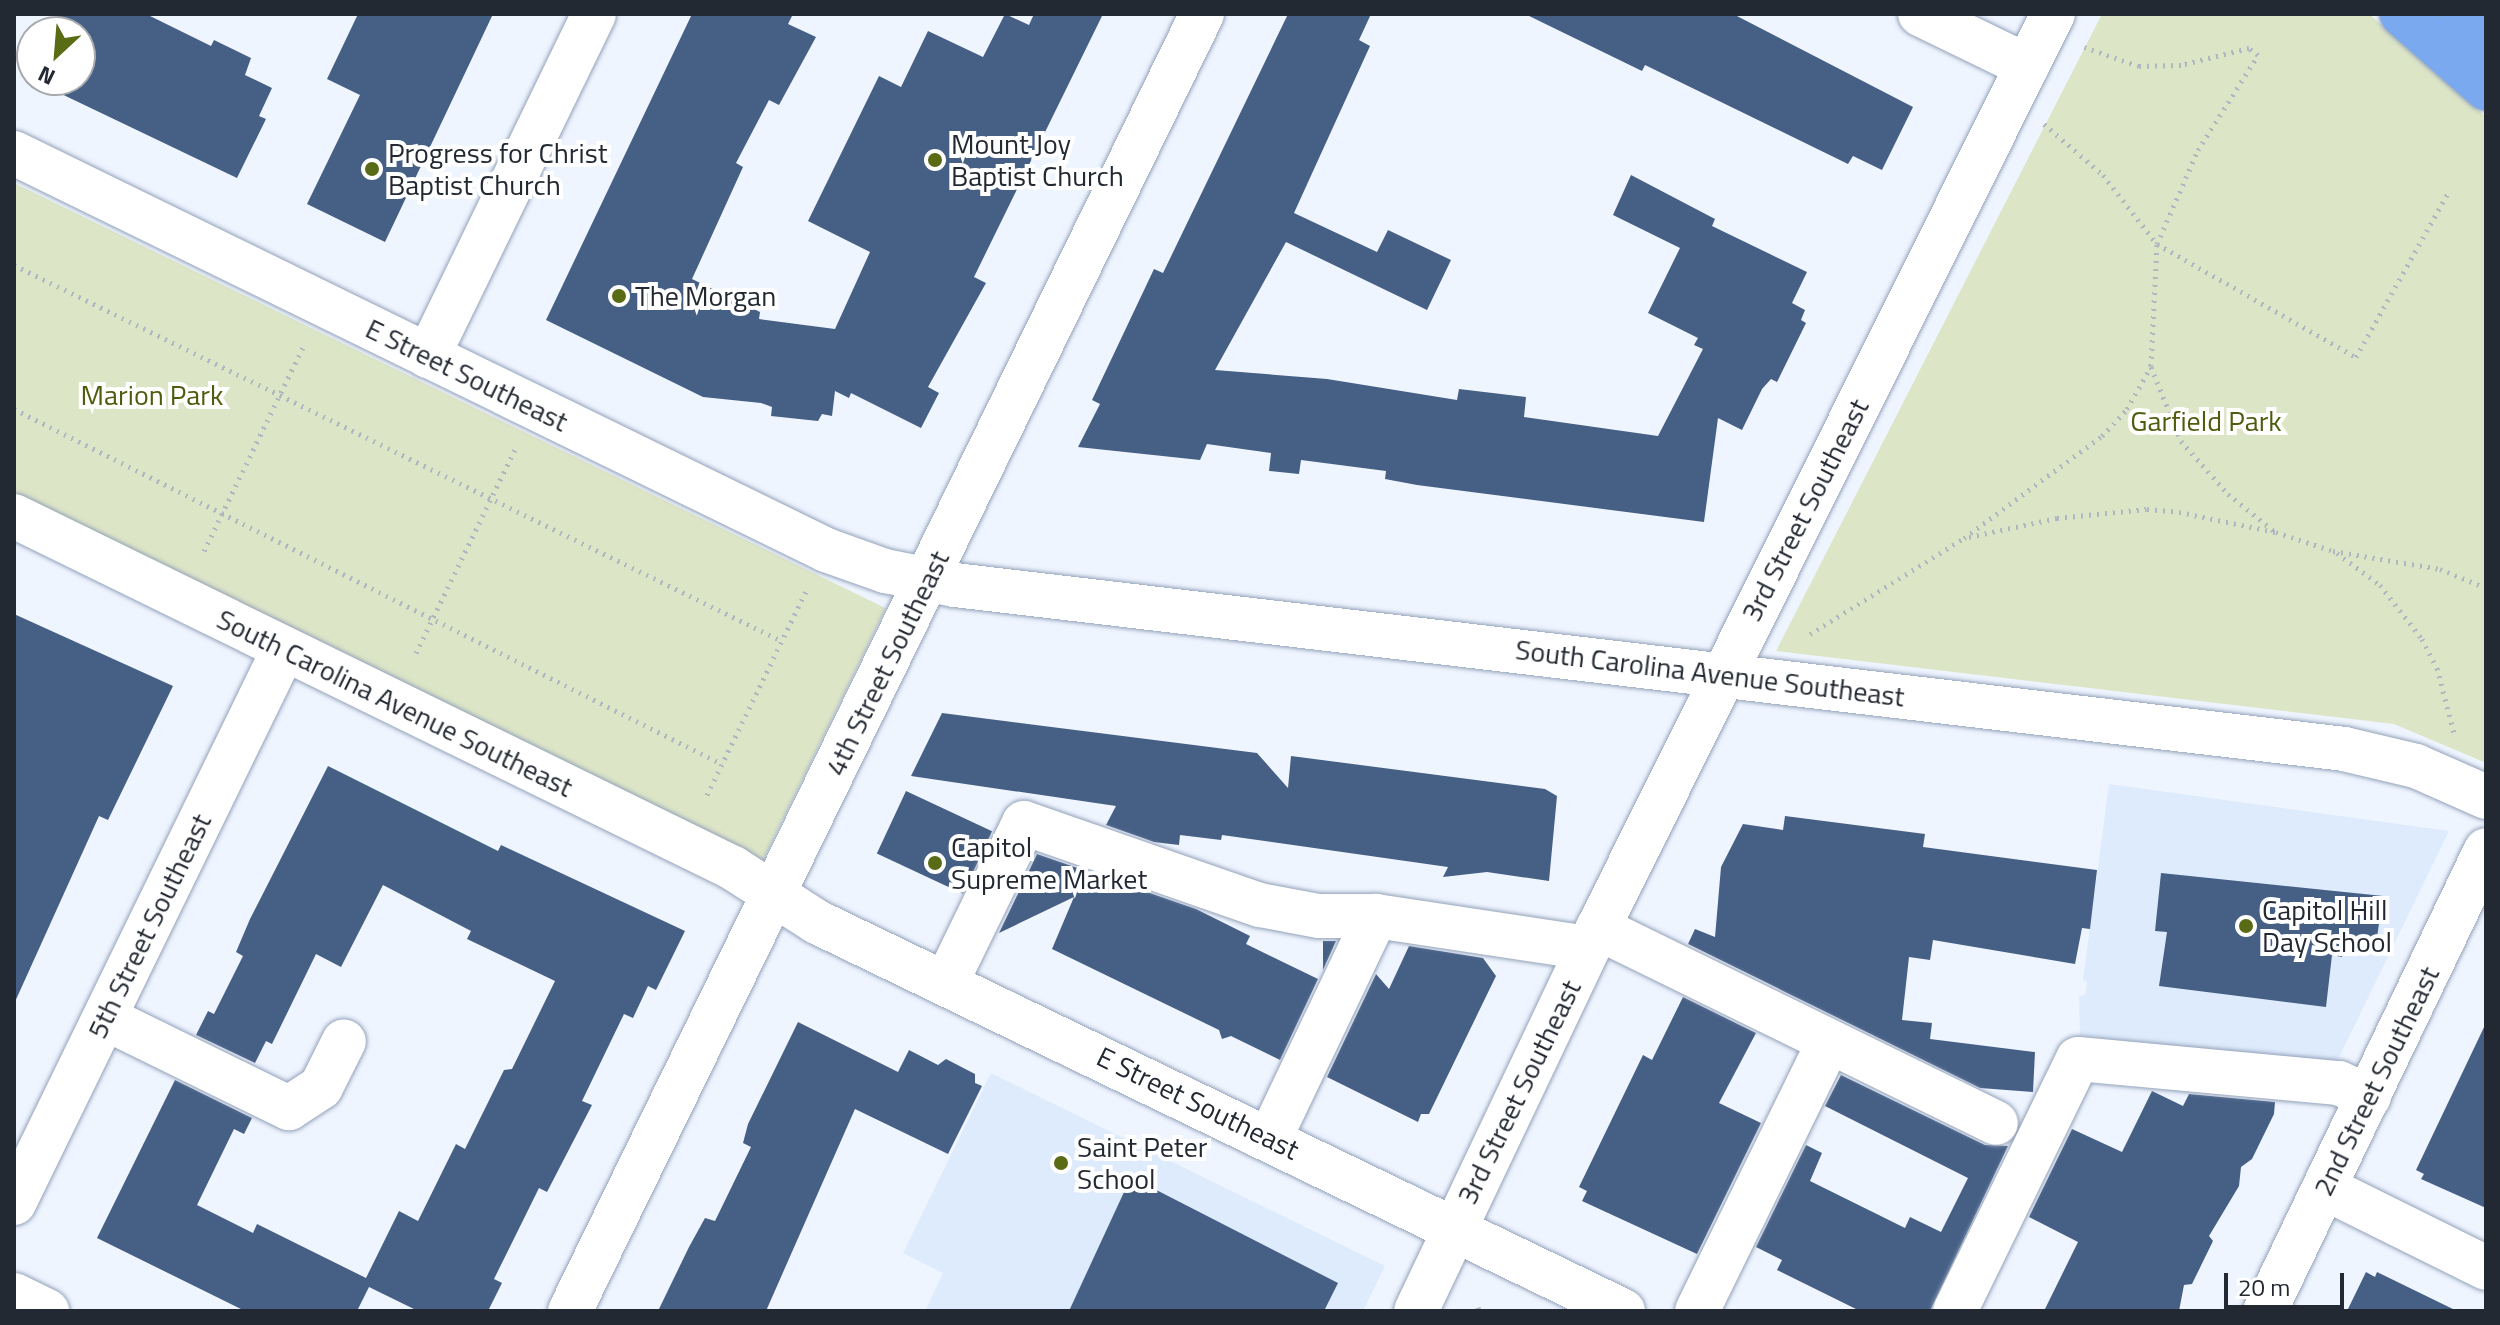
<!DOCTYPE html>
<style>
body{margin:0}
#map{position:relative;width:2500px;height:1325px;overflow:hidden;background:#eff5ff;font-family:"Titillium Web",sans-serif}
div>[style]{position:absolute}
.built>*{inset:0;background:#deebfd}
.green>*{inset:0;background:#dde5c7;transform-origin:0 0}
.building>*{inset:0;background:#465f85;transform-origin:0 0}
.path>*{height:5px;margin-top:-2.5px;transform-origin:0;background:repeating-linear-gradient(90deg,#b1b7c1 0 2px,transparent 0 8px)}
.roads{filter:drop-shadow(0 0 2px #93a2b9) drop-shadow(0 0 2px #93a2b9)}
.minor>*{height:44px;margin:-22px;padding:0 22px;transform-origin:22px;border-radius:22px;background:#fff}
.highway>*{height:44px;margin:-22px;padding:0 22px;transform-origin:22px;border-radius:22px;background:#7aa9f0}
.dots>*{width:22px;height:22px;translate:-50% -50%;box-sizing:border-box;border:4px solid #fff;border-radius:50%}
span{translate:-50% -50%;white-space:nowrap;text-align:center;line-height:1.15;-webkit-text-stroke:8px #fff;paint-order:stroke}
.poi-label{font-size:28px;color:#232932}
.left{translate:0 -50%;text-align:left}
.street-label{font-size:28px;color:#232932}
.park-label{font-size:28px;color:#4e5c0e}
.frame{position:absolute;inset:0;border:16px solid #232932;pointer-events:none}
.north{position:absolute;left:16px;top:16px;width:80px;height:80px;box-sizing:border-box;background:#fff;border:2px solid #a7a9ad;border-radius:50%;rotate:206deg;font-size:22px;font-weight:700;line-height:32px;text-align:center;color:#232932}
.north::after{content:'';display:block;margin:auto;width:28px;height:36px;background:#5a6b15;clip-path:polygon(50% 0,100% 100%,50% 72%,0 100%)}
.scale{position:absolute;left:2224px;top:1273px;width:120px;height:36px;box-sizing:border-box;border:4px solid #232932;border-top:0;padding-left:10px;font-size:24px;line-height:28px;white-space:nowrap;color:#232932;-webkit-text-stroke:6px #fff;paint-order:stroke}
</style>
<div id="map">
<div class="built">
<i style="clip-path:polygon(2109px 784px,2449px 831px,2333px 1070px,2080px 1035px,2079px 996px,2085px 995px,2087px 982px,2083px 980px)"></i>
<i style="clip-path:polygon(991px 1073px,1385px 1266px,1363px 1311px,925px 1311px,943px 1273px,903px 1253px)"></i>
</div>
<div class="green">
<i style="clip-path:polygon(2102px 14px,2369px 14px,2486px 117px,2486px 763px,2394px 724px,1776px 651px)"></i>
<i style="left:14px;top:183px;width:970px;height:290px;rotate:26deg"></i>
</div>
<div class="building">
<i style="clip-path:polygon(59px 14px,146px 14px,211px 46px,214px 40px,251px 58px,245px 75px,272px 88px,259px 116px,266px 119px,237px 178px,28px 78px,32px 70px,32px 80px,80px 80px,80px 32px,51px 32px)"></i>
<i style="clip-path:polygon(358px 14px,493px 14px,385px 242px,307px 204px,360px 95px,327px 79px)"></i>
<i style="clip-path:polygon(692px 14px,793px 14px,788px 24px,816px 37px,779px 105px,769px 100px,736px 163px,743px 167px,692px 279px,760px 312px,759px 319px,835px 329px,870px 252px,808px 221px,879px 76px,901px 87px,928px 31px,983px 57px,1005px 14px,1029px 25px,1034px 14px,1103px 14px,974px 277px,986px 283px,928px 387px,939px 393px,921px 428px,851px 393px,849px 398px,835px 391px,832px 416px,822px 414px,818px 421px,771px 416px,772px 407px,761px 403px,703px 397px,546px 320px)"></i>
<i style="clip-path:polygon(1288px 14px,1371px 14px,1359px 40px,1370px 46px,1294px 213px,1377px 252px,1388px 230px,1451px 260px,1427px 310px,1286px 242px,1215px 370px,1327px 379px,1457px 400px,1459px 389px,1526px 397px,1524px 417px,1658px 436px,1703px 349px,1694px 345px,1698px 338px,1648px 313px,1680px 248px,1613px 215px,1631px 175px,1715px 219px,1712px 226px,1807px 272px,1792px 303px,1805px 310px,1801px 320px,1806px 323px,1777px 382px,1771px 379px,1762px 389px,1742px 430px,1718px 418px,1704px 522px,1417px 485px,1385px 479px,1386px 471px,1301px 460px,1299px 474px,1269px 471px,1271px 453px,1207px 444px,1200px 460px,1078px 447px,1100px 404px,1092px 400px,1154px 269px,1163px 273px)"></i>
<i style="clip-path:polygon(1525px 14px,1733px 14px,1913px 107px,1882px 170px,1853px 156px,1848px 164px,1645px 65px,1642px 71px)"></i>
<i style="clip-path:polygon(14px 614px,173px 686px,108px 820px,99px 816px,14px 1004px)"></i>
<i style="clip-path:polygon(942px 713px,1257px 753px,1288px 788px,1291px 756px,1545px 789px,1557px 796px,1549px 881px,1487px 872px,1443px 877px,1448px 867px,1222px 835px,1221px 840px,1180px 835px,1179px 845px,1154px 842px,1106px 825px,1116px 806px,911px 776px)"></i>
<i style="clip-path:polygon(328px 766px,498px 851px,501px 845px,685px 931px,656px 990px,648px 986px,633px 1018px,624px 1014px,582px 1101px,592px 1105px,547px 1192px,539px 1188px,494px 1279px,502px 1283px,488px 1311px,418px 1311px,369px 1287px,357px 1311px,245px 1311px,97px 1238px,175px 1080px,252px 1118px,244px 1134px,234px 1129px,197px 1205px,253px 1233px,257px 1224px,366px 1278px,399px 1211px,418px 1221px,456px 1144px,465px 1149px,504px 1070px,512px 1069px,555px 981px,467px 939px,471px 931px,383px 885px,341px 967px,316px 954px,272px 1044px,266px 1041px,255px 1063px,196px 1035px,208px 1011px,214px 1014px,243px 956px,236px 952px,250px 919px)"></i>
<i style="left:906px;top:791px;width:95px;height:69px;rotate:25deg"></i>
<i style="clip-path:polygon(1785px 816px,1925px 834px,1923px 847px,2097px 870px,2090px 929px,2082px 928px,2075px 964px,1933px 940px,1930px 960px,1909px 957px,1902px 1020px,1932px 1023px,1930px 1039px,2035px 1052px,2033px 1092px,1980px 1088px,1688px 944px,1695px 929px,1715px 937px,1721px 867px,1743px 824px,1783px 830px)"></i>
<i style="clip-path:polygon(1037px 854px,1196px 909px,1250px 936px,1246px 944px,1318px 979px,1280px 1060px,1231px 1036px,1222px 1039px,1219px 1030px,1052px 949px,1074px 897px,999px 933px)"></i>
<i style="clip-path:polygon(2161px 873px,2383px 896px,2375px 951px,2343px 946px,2342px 957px,2332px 955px,2326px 1007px,2159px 986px,2167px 932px,2155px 931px)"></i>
<i style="clip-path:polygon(1323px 941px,1336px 941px,1323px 970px)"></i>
<i style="clip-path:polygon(1409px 946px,1483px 958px,1496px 976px,1429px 1114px,1421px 1114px,1418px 1122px,1327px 1077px,1376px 974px,1389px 989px)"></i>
<i style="clip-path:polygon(1683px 997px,1756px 1033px,1719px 1103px,1761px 1123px,1697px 1254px,1582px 1201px,1587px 1191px,1579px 1187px,1643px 1055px,1652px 1060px)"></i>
<i style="clip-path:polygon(798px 1022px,898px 1072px,909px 1050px,938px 1065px,946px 1059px,975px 1074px,975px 1083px,982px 1086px,948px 1154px,855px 1109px,766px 1311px,658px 1311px,689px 1247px,705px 1218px,715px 1221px,751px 1147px,743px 1143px,748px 1124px)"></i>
<i style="clip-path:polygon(2486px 1023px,2486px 1208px,2421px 1179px,2424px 1174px,2416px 1170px)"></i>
<i style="clip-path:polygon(1841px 1075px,1985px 1145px,2008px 1146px,1930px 1311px,1860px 1311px,1777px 1270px,1782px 1260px,1756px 1247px,1806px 1145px,1822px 1153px,1810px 1181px,1905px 1228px,1910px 1217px,1941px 1232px,1968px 1178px,1825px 1106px)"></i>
<i style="clip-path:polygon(2152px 1091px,2183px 1106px,2189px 1094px,2275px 1102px,2274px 1114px,2252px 1159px,2241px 1167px,2239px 1186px,2209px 1236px,2213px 1241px,2192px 1284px,2184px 1285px,2179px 1311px,2044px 1311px,2078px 1242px,2029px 1217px,2072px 1129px,2122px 1152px)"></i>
<i style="clip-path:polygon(1131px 1177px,1338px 1283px,1324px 1311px,1069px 1311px)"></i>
<i style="clip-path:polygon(2366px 1272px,2375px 1277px,2377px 1272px,2457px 1311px,2347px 1311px)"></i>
</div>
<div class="path">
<i style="left:2044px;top:124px;width:78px;rotate:40.8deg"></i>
<i style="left:2103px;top:175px;width:88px;rotate:52deg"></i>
<i style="left:2157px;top:244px;width:229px;rotate:29.6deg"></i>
<i style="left:2356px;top:357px;width:188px;rotate:-60.7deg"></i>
<i style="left:14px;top:265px;width:855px;rotate:26.09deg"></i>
<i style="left:2151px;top:367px;width:80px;rotate:67.9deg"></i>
<i style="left:2181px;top:441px;width:71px;rotate:48.4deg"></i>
<i style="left:2228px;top:494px;width:59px;rotate:38.8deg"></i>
<i style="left:14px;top:409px;width:792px;rotate:26.63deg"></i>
<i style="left:1969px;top:537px;width:90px;rotate:-12.2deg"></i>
<i style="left:2057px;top:518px;width:90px;rotate:-5.7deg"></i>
<i style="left:2147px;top:509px;width:32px;rotate:5deg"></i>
<i style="left:2179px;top:512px;width:99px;rotate:11.7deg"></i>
<i style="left:2276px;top:532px;width:60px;rotate:18.4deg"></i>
<i style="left:2333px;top:551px;width:109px;rotate:9.5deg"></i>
<i style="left:2440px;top:569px;width:50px;rotate:22.4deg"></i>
<i style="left:204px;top:551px;width:231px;rotate:-64.1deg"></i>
<i style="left:2337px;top:553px;width:54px;rotate:36.7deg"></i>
<i style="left:2380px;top:585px;width:68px;rotate:52.1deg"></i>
<i style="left:2422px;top:639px;width:33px;rotate:63deg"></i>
<i style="left:2437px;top:668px;width:71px;rotate:75.4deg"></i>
<i style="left:1810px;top:634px;width:181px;rotate:-31.9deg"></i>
<i style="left:1964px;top:538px;width:172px;rotate:-36.5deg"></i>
<i style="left:2102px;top:436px;width:37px;rotate:-47deg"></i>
<i style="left:2127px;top:409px;width:49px;rotate:-60.8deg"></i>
<i style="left:2151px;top:366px;width:122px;rotate:-87.2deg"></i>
<i style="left:2157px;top:244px;width:103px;rotate:-66.4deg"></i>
<i style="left:2198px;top:150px;width:112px;rotate:-57.7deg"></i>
<i style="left:2258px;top:55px;width:11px;rotate:-142deg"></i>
<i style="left:2249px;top:48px;width:70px;rotate:166deg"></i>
<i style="left:2181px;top:65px;width:42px;rotate:178.6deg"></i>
<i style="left:2139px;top:66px;width:58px;rotate:-160.9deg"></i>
<i style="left:416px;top:653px;width:231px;rotate:-64.1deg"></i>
<i style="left:707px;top:795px;width:231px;rotate:-64.1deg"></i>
<i style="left:1478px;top:1307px;width:4px;rotate:76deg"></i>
</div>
<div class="roads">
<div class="minor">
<i style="left:1920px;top:14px;width:119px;rotate:25.9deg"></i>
<i style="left:14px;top:153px;width:904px;rotate:26.05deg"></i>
<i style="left:826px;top:550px;width:63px;rotate:19.6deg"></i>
<i style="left:885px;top:571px;width:71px;rotate:11.3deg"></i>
<i style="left:955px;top:585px;width:1399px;rotate:6.73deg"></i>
<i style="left:2344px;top:749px;width:74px;rotate:13.3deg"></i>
<i style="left:2416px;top:766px;width:77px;rotate:23.9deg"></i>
<i style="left:428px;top:356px;width:380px;rotate:-64.1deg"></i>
<i style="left:14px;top:516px;width:801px;rotate:26.08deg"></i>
<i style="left:733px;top:868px;width:100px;rotate:32.7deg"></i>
<i style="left:817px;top:922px;width:895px;rotate:25.76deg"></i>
<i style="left:1598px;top:928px;width:443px;rotate:26.1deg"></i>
<i style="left:946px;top:983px;width:178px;rotate:-64deg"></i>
<i style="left:1024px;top:823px;width:250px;rotate:19.2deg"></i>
<i style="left:1260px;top:905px;width:60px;rotate:10.6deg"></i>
<i style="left:1319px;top:916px;width:57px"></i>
<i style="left:1376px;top:916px;width:214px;rotate:8.6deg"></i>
<i style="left:105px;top:1018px;width:205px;rotate:26.1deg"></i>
<i style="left:289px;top:1108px;width:38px;rotate:-33deg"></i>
<i style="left:321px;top:1087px;width:51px;rotate:-63.4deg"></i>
<i style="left:1270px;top:1138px;width:246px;rotate:-64.5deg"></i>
<i style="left:2325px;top:1188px;width:180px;rotate:26.4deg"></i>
<i style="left:14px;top:1203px;width:616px;rotate:-64.02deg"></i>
<i style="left:14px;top:1295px;width:37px;rotate:26deg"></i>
<i style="left:570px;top:1311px;width:1443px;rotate:-64.02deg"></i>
<i style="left:1416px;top:1311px;width:424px;rotate:-64.6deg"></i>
<i style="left:1598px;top:928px;width:1021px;rotate:-63.54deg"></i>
<i style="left:1697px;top:1311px;width:300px;rotate:-63.9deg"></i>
<i style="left:1955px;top:1311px;width:280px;rotate:-64deg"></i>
<i style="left:2078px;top:1059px;width:262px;rotate:5.3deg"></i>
<i style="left:2339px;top:1083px;width:33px;rotate:25deg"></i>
<i style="left:2265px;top:1311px;width:511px;rotate:-64.39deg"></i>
</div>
<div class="highway">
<i style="left:2402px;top:14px;width:112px;rotate:41.4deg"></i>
<i style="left:2461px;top:14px;width:33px;rotate:41deg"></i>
</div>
</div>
<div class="dots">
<i style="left:935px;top:160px;background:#5a6b15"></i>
<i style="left:372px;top:169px;background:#5a6b15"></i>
<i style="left:619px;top:296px;background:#5a6b15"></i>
<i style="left:935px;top:863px;background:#5a6b15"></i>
<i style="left:2246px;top:926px;background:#5a6b15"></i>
<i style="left:1061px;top:1163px;background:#5a6b15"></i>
</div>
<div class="poi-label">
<span class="left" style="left:951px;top:160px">Mount Joy<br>Baptist Church</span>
<span class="left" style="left:388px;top:169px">Progress for Christ<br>Baptist Church</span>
<span class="left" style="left:635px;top:296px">The Morgan</span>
<span class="left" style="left:951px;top:863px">Capitol<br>Supreme Market</span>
<span class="left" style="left:2262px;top:926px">Capitol Hill<br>Day School</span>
<span class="left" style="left:1077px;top:1163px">Saint Peter<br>School</span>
</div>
<div class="street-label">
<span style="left:467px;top:375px;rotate:26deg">E Street Southeast</span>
<span style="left:1805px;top:510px;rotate:-63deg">3rd Street Southeast</span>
<span style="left:887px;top:663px;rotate:-64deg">4th Street Southeast</span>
<span style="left:1710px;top:673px;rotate:7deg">South Carolina Avenue Southeast</span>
<span style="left:395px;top:703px;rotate:26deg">South Carolina Avenue Southeast</span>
<span style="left:149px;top:926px;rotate:-64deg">5th Street Southeast</span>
<span style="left:2376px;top:1081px;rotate:-64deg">2nd Street Southeast</span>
<span style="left:1519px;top:1092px;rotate:-64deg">3rd Street Southeast</span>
<span style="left:1198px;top:1103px;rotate:26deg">E Street Southeast</span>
</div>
<div class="park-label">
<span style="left:152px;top:395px">Marion Park</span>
<span style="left:2206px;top:421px">Garfield Park</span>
</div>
<div class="frame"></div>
<div class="north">N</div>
<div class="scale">20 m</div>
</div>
